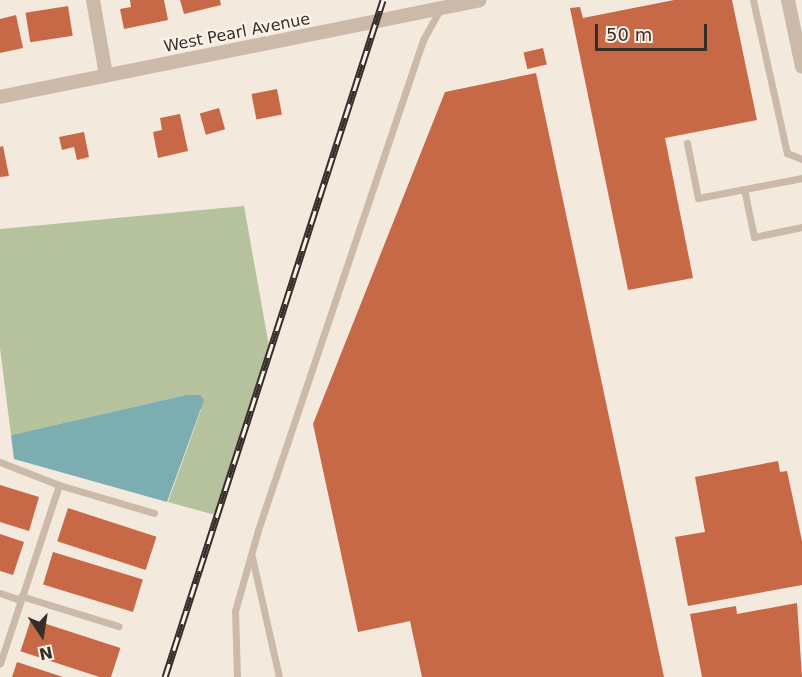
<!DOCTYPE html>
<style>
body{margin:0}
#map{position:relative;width:802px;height:677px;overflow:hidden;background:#f3e9dd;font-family:"DejaVu Sans",sans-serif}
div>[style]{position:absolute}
.green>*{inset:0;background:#b5c29d}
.water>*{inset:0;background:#7cadb0}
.building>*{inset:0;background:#c76947;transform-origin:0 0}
.service>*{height:7px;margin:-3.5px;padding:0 3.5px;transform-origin:3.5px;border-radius:3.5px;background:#cbb9a9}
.minor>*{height:14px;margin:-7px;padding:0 7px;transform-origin:7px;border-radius:7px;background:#cbb9a9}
.rail>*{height:7px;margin-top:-3.5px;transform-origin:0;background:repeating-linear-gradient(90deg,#faf3ea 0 14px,#382e29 0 28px);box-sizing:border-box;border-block:2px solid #382e29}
span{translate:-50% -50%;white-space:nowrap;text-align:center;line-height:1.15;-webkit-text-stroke:4.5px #faf3ea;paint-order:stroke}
.street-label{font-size:16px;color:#382e29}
.north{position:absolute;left:12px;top:605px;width:60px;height:60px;-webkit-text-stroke:4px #faf3ea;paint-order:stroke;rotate:168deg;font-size:16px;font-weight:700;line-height:24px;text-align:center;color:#382e29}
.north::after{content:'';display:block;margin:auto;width:21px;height:27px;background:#382e29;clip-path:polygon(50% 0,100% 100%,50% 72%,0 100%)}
.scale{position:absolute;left:595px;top:24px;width:112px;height:27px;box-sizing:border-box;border:3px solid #382e29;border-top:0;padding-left:8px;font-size:18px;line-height:21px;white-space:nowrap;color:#382e29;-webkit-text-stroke:4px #faf3ea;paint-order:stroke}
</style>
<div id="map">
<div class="green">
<i style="clip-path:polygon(244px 206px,269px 346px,215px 515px,168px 502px,201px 410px,186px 395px,11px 435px,0 348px,0 229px)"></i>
</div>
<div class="water">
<i style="clip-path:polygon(186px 395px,200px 395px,204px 400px,167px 502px,14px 459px,11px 435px)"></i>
</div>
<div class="building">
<i style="clip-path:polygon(130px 0,164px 0,168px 20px,124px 29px,120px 9px,131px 7px)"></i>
<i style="clip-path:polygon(180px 0,220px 0,221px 5px,184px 14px)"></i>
<i style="clip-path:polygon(674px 0,732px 0,757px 120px,665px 138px,693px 278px,628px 290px,570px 8px,580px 7px,583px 18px)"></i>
<i style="left:68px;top:6px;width:30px;height:43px;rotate:81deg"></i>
<i style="clip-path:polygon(16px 15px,23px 48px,0 53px,0 19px)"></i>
<i style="left:543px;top:48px;width:17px;height:20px;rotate:77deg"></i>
<i style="clip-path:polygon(536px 73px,642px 572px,664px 677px,422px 677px,410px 621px,358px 632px,313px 424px,445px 92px)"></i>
<i style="left:277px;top:89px;width:26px;height:26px;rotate:79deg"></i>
<i style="left:219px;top:108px;width:22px;height:20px;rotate:74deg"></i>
<i style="clip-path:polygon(180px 114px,188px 151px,158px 158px,153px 132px,162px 130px,160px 118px)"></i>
<i style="clip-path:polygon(84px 132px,89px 157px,77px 160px,74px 147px,62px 150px,59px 137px)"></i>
<i style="clip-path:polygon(3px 146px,9px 176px,0 177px,0 147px)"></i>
<i style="clip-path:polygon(778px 461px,780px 472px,787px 471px,802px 541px,802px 585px,688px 606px,675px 537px,705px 532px,695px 477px)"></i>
<i style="clip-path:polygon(0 485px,39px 497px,29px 531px,0 522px)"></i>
<i style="left:68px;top:508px;width:93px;height:35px;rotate:18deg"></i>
<i style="clip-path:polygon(0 534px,24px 542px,13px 575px,0 571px)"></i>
<i style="left:53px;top:552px;width:94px;height:34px;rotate:17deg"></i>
<i style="clip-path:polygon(797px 603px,802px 677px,702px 677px,690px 614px,736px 606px,737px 614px)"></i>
<i style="left:31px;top:619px;width:94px;height:34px;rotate:18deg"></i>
<i style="clip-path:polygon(17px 662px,63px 677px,12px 677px)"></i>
</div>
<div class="service">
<i style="left:753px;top:0;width:157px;rotate:77.5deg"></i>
<i style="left:787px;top:153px;width:16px;rotate:22deg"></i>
<i style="left:687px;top:143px;width:56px;rotate:78.7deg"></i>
<i style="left:698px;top:198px;width:106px;rotate:-10.9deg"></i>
<i style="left:744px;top:189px;width:49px;rotate:78.2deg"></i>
<i style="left:754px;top:237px;width:49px;rotate:-11.8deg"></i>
<i style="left:0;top:462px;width:63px;rotate:21.3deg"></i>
<i style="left:59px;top:485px;width:188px;rotate:108.3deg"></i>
<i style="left:59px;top:485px;width:99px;rotate:16.4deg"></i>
<i style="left:252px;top:557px;width:123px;rotate:77.3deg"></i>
<i style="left:0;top:593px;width:21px;rotate:19deg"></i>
<i style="left:21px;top:596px;width:102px;rotate:17.2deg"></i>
<i style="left:237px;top:677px;width:66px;rotate:-91.7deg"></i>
<i style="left:235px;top:611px;width:84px;rotate:-74.1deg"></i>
<i style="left:258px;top:530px;width:517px;rotate:-71.39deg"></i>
<i style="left:423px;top:40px;width:35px;rotate:-61deg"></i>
</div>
<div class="minor">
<i style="left:93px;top:0;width:76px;rotate:80.2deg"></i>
<i style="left:788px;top:0;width:68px;rotate:78.2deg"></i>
<i style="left:0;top:97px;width:489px;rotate:-11.4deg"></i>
</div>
<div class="rail">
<i style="left:165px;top:677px;width:711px;rotate:-72.15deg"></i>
</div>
<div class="street-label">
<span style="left:237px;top:33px;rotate:-11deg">West Pearl Avenue</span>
</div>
<div class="north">N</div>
<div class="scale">50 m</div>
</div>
